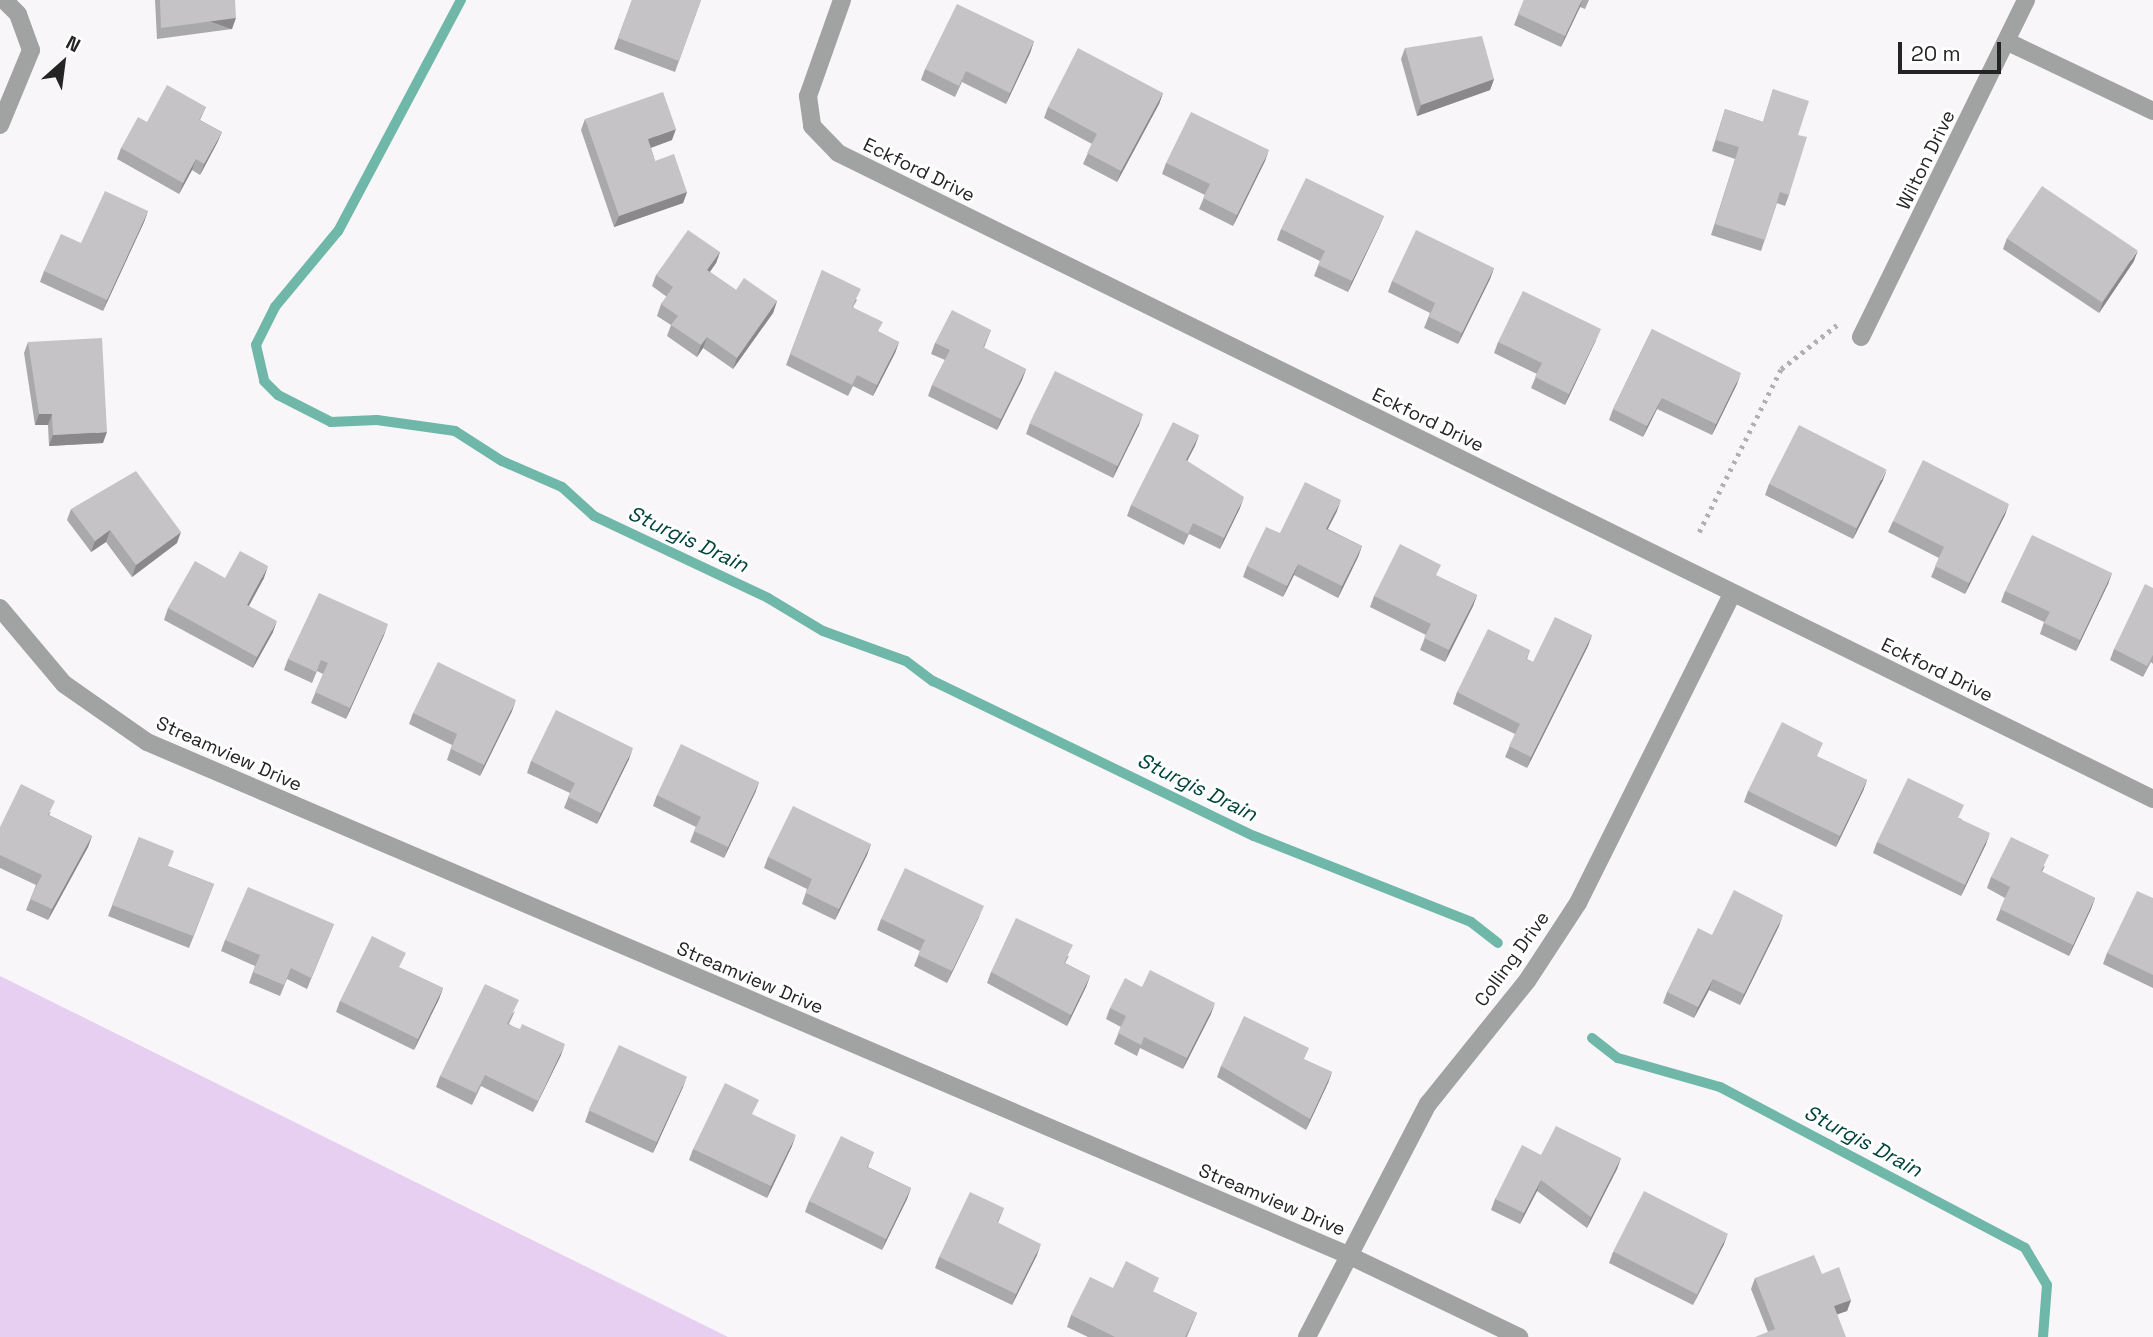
<!DOCTYPE html>
<style>
body{margin:0}
#map{position:relative;width:2153px;height:1337px;overflow:hidden;background:#f8f6f9;font-family:"Space Grotesk",sans-serif}
div>[style]{position:absolute}
.green>*{inset:0;background:#e6cff1}
.stream>*{height:10px;margin:-5px;padding:0 5px;transform-origin:5px;border-radius:5px;background:#6fb7a9}
.path>*{height:4.5px;margin-top:-2.25px;transform-origin:0;background:repeating-linear-gradient(90deg,#b0afb1 0 3.5px,transparent 0 8.5px)}
.street>*{height:18px;margin:-9px;padding:0 9px;transform-origin:9px;border-radius:9px;background:#a1a3a2}
.wall>*{inset:0;background:#a9a8aa}
.shaded-wall>*{inset:0;background:#8a888b;transform-origin:0 0}
.building>*{inset:0;background:#c5c3c6;transform-origin:0 0}
span{translate:-50% -50%;white-space:nowrap;text-align:center;line-height:1.15;-webkit-text-stroke:6px #fff;paint-order:stroke}
.street-label{font-size:19px;color:#242425}
.water-label{font-size:21px;color:#00443b;font-style:italic}
.north{position:absolute;left:28px;top:28px;width:70px;height:70px;-webkit-text-stroke:5px #fff;paint-order:stroke;rotate:28deg;font-size:19px;font-weight:700;line-height:28px;text-align:center;color:#242425}
.north::after{content:'';display:block;margin:auto;width:24px;height:32px;background:#242425;clip-path:polygon(50% 0,100% 100%,50% 72%,0 100%)}
.scale{position:absolute;left:1898px;top:42px;width:103px;height:32px;box-sizing:border-box;border:4px solid #242425;border-top:0;padding-left:9px;font-size:21px;line-height:24px;white-space:nowrap;color:#242425;-webkit-text-stroke:5px #fff;paint-order:stroke}
</style>
<div id="map">
<div class="green">
<i style="clip-path:polygon(0 976px,728px 1337px,0 1337px)"></i>
</div>
<div class="stream">
<i style="left:461px;top:0;width:262px;rotate:118deg"></i>
<i style="left:338px;top:231px;width:99px;rotate:129.7deg"></i>
<i style="left:275px;top:307px;width:42px;rotate:116.6deg"></i>
<i style="left:256px;top:345px;width:37px;rotate:77deg"></i>
<i style="left:264px;top:381px;width:20px;rotate:45deg"></i>
<i style="left:278px;top:395px;width:59px;rotate:27deg"></i>
<i style="left:331px;top:422px;width:46px;rotate:-2.5deg"></i>
<i style="left:377px;top:420px;width:79px;rotate:8deg"></i>
<i style="left:455px;top:431px;width:56px;rotate:32.6deg"></i>
<i style="left:502px;top:461px;width:65px;rotate:23.4deg"></i>
<i style="left:562px;top:487px;width:43px;rotate:42.2deg"></i>
<i style="left:594px;top:516px;width:192px;rotate:25.2deg"></i>
<i style="left:768px;top:598px;width:64px;rotate:31deg"></i>
<i style="left:823px;top:631px;width:88px;rotate:19.9deg"></i>
<i style="left:906px;top:661px;width:34px;rotate:37deg"></i>
<i style="left:933px;top:681px;width:356px;rotate:25.8deg"></i>
<i style="left:1254px;top:836px;width:233px;rotate:21.6deg"></i>
<i style="left:1471px;top:922px;width:34px;rotate:38deg"></i>
<i style="left:1592px;top:1038px;width:33px;rotate:38deg"></i>
<i style="left:1618px;top:1058px;width:106px;rotate:15.9deg"></i>
<i style="left:1720px;top:1087px;width:345px;rotate:27.8deg"></i>
<i style="left:2025px;top:1248px;width:43px;rotate:59.3deg"></i>
<i style="left:2047px;top:1285px;width:52px;rotate:94.4deg"></i>
</div>
<div class="path">
<i style="left:1699px;top:532px;width:182px;rotate:-63.3deg"></i>
<i style="left:1781px;top:369px;width:71px;rotate:-38.2deg"></i>
</div>
<div class="street">
<i style="left:842px;top:0;width:102px;rotate:109.5deg"></i>
<i style="left:808px;top:96px;width:30px;rotate:82deg"></i>
<i style="left:812px;top:126px;width:37px;rotate:46deg"></i>
<i style="left:838px;top:153px;width:1465px;rotate:26.16deg"></i>
<i style="left:2008px;top:42px;width:161px;rotate:25.4deg"></i>
<i style="left:0;top:125px;width:81px;rotate:-67.5deg"></i>
<i style="left:31px;top:50px;width:38px;rotate:-110deg"></i>
<i style="left:18px;top:14px;width:20px;rotate:-135deg"></i>
<i style="left:1861px;top:337px;width:375px;rotate:-63.9deg"></i>
<i style="left:0;top:608px;width:99px;rotate:49.9deg"></i>
<i style="left:64px;top:684px;width:101px;rotate:34.9deg"></i>
<i style="left:147px;top:742px;width:1306px;rotate:23.13deg"></i>
<i style="left:1348px;top:1255px;width:190px;rotate:25.6deg"></i>
<i style="left:1307px;top:1337px;width:263px;rotate:-62.6deg"></i>
<i style="left:1428px;top:1104px;width:158px;rotate:-51.2deg"></i>
<i style="left:1527px;top:981px;width:93px;rotate:-56.8deg"></i>
<i style="left:1578px;top:903px;width:345px;rotate:-63.5deg"></i>
</div>
<div class="wall">
<i style="clip-path:polygon(155px 0,235px 0,232px 29px,157px 39px)"></i>
<i style="clip-path:polygon(632px 0,701px 0,675px 72px,614px 49px)"></i>
<i style="clip-path:polygon(1524px 0,1589px 0,1585px 9px,1580px 7px,1561px 47px,1514px 25px)"></i>
<i style="clip-path:polygon(1034px 41px,1030px 53px,1006px 104px,962px 82px,955px 97px,921px 80px,925px 69px)"></i>
<i style="clip-path:polygon(1405px 48px,1494px 79px,1490px 90px,1417px 116px,1401px 59px)"></i>
<i style="clip-path:polygon(1773px 89px,1798px 135px,1789px 195px,1785px 206px,1777px 203px,1761px 251px,1711px 235px,1735px 159px,1712px 151px,1725px 109px,1763px 122px)"></i>
<i style="clip-path:polygon(1163px 93px,1159px 104px,1117px 182px,1083px 164px,1092px 144px,1044px 118px,1048px 107px)"></i>
<i style="clip-path:polygon(206px 107px,200px 120px,222px 132px,217px 143px,200px 175px,192px 170px,179px 194px,117px 159px,121px 148px,147px 122px)"></i>
<i style="clip-path:polygon(585px 119px,672px 140px,651px 148px,655px 161px,687px 192px,683px 203px,614px 227px,581px 130px)"></i>
<i style="clip-path:polygon(1265px 161px,1233px 226px,1199px 209px,1205px 195px,1162px 174px,1166px 163px)"></i>
<i style="clip-path:polygon(148px 211px,144px 222px,103px 311px,40px 282px,44px 271px,81px 243px)"></i>
<i style="clip-path:polygon(1384px 216px,1379px 227px,1348px 292px,1314px 276px,1320px 261px,1277px 240px,1281px 229px)"></i>
<i style="clip-path:polygon(2007px 238px,2134px 261px,2099px 313px,2003px 249px)"></i>
<i style="clip-path:polygon(720px 252px,716px 263px,710px 272px,736px 290px,777px 301px,773px 313px,733px 369px,703px 348px,697px 357px,667px 336px,671px 325px,657px 316px,661px 304px,667px 297px,652px 286px,656px 275px)"></i>
<i style="clip-path:polygon(1494px 268px,1490px 279px,1458px 344px,1424px 328px,1430px 313px,1388px 292px,1392px 281px)"></i>
<i style="clip-path:polygon(822px 270px,857px 300px,853px 307px,879px 332px,899px 342px,895px 353px,873px 396px,853px 386px,848px 396px,786px 365px)"></i>
<i style="clip-path:polygon(1652px 329px,1737px 384px,1712px 435px,1657px 409px,1643px 437px,1609px 420px,1613px 409px)"></i>
<i style="clip-path:polygon(991px 330px,984px 348px,1026px 369px,1022px 380px,997px 430px,928px 396px,932px 385px,945px 360px,931px 354px,935px 343px)"></i>
<i style="clip-path:polygon(1596px 340px,1565px 405px,1531px 388px,1537px 374px,1494px 353px,1498px 342px)"></i>
<i style="clip-path:polygon(28px 342px,103px 443px,49px 446px,48px 425px,35px 425px,24px 353px)"></i>
<i style="clip-path:polygon(1030px 423px,1139px 425px,1113px 478px,1026px 434px)"></i>
<i style="clip-path:polygon(1199px 435px,1187px 461px,1240px 508px,1220px 549px,1189px 534px,1184px 545px,1127px 516px,1131px 505px)"></i>
<i style="clip-path:polygon(1883px 480px,1853px 539px,1765px 495px,1769px 484px)"></i>
<i style="clip-path:polygon(71px 509px,177px 543px,132px 577px,106px 542px,91px 552px,67px 520px)"></i>
<i style="clip-path:polygon(1337px 511px,1328px 529px,1362px 546px,1358px 557px,1338px 598px,1294px 575px,1283px 597px,1243px 577px,1247px 566px,1280px 533px)"></i>
<i style="clip-path:polygon(2005px 515px,1965px 594px,1931px 577px,1939px 558px,1888px 532px,1893px 521px)"></i>
<i style="clip-path:polygon(2112px 573px,2108px 584px,2076px 651px,2040px 634px,2044px 622px,2001px 602px,2005px 591px)"></i>
<i style="clip-path:polygon(1437px 576px,1477px 595px,1473px 606px,1445px 662px,1420px 650px,1426px 635px,1370px 607px,1374px 596px)"></i>
<i style="clip-path:polygon(225px 578px,264px 578px,249px 606px,273px 632px,253px 668px,164px 620px,168px 608px)"></i>
<i style="clip-path:polygon(2153px 588px,2153px 664px,2151px 662px,2143px 677px,2110px 660px,2114px 649px)"></i>
<i style="clip-path:polygon(384px 635px,346px 719px,311px 703px,323px 674px,317px 671px,312px 683px,284px 670px,288px 659px)"></i>
<i style="clip-path:polygon(1592px 635px,1588px 646px,1527px 768px,1505px 757px,1515px 734px,1453px 704px,1457px 692px,1530px 650px,1527px 659px,1533px 662px)"></i>
<i style="clip-path:polygon(512px 711px,480px 776px,447px 760px,452px 745px,409px 724px,413px 713px)"></i>
<i style="clip-path:polygon(1818px 757px,1867px 780px,1863px 791px,1836px 847px,1744px 802px,1748px 791px)"></i>
<i style="clip-path:polygon(629px 759px,597px 824px,564px 808px,570px 793px,527px 773px,531px 761px)"></i>
<i style="clip-path:polygon(759px 782px,755px 793px,724px 858px,690px 842px,696px 827px,653px 806px,657px 795px)"></i>
<i style="clip-path:polygon(51px 812px,49px 815px,92px 836px,88px 847px,48px 920px,26px 910px,36px 885px,0 868px,0 827px)"></i>
<i style="clip-path:polygon(1960px 818px,1986px 844px,1961px 896px,1873px 853px,1877px 842px)"></i>
<i style="clip-path:polygon(139px 837px,168px 866px,214px 884px,189px 948px,108px 916px)"></i>
<i style="clip-path:polygon(871px 844px,867px 855px,835px 920px,802px 904px,807px 889px,764px 868px,768px 857px)"></i>
<i style="clip-path:polygon(2045px 866px,2042px 872px,2095px 898px,2091px 909px,2069px 956px,1996px 920px,2005px 898px,1987px 888px,1991px 877px)"></i>
<i style="clip-path:polygon(2153px 898px,2153px 988px,2103px 964px,2107px 953px)"></i>
<i style="clip-path:polygon(979px 917px,947px 983px,914px 966px,920px 951px,877px 930px,881px 919px)"></i>
<i style="clip-path:polygon(334px 924px,307px 989px,287px 979px,280px 996px,249px 983px,255px 966px,221px 951px,225px 940px)"></i>
<i style="clip-path:polygon(1779px 926px,1740px 1005px,1709px 990px,1694px 1018px,1663px 1003px,1667px 992px,1712px 935px)"></i>
<i style="clip-path:polygon(1069px 956px,1065px 963px,1090px 976px,1086px 987px,1067px 1026px,987px 983px,991px 972px)"></i>
<i style="clip-path:polygon(400px 968px,443px 988px,439px 999px,414px 1050px,336px 1012px,340px 1001px)"></i>
<i style="clip-path:polygon(1110px 1008px,1211px 1014px,1183px 1069px,1140px 1048px,1137px 1056px,1114px 1044px,1121px 1027px,1106px 1019px)"></i>
<i style="clip-path:polygon(515px 1011px,509px 1024px,561px 1055px,533px 1112px,481px 1086px,472px 1105px,436px 1087px,440px 1076px)"></i>
<i style="clip-path:polygon(1305px 1060px,1332px 1072px,1328px 1083px,1306px 1130px,1217px 1077px,1221px 1066px)"></i>
<i style="clip-path:polygon(683px 1087px,653px 1153px,585px 1122px,589px 1111px)"></i>
<i style="clip-path:polygon(792px 1146px,767px 1198px,689px 1160px,693px 1149px)"></i>
<i style="clip-path:polygon(874px 1152px,868px 1167px,911px 1188px,907px 1199px,882px 1250px,805px 1212px,809px 1201px)"></i>
<i style="clip-path:polygon(1541px 1155px,1621px 1158px,1617px 1169px,1587px 1228px,1537px 1191px,1520px 1224px,1491px 1210px,1495px 1199px)"></i>
<i style="clip-path:polygon(1004px 1208px,998px 1223px,1037px 1255px,1012px 1305px,935px 1268px,939px 1257px)"></i>
<i style="clip-path:polygon(1724px 1244px,1693px 1305px,1609px 1263px,1613px 1252px)"></i>
<i style="clip-path:polygon(1822px 1274px,1851px 1300px,1847px 1311px,1768px 1332px,1751px 1289px,1755px 1278px)"></i>
<i style="clip-path:polygon(1113px 1288px,1154px 1292px,1197px 1313px,1187px 1337px,1088px 1337px,1067px 1327px,1071px 1315px)"></i>
</div>
<div class="shaded-wall">
<i style="clip-path:polygon(1582px 0,1580px 7px,1561px 47px,1565px 36px)"></i>
<i style="left:236px;top:18px;width:12px;height:76px;rotate:110deg"></i>
<i style="clip-path:polygon(1034px 41px,1030px 53px,1006px 104px,1010px 93px)"></i>
<i style="clip-path:polygon(1494px 79px,1490px 90px,1417px 116px,1421px 105px)"></i>
<i style="clip-path:polygon(1163px 93px,1159px 104px,1117px 182px,1121px 171px)"></i>
<i style="clip-path:polygon(676px 129px,672px 140px,644px 150px,648px 139px)"></i>
<i style="clip-path:polygon(222px 132px,217px 143px,200px 175px,204px 164px)"></i>
<i style="clip-path:polygon(1269px 150px,1265px 161px,1233px 226px,1237px 215px)"></i>
<i style="clip-path:polygon(196px 159px,192px 170px,179px 194px,183px 183px)"></i>
<i style="clip-path:polygon(687px 192px,683px 203px,614px 227px,619px 216px)"></i>
<i style="clip-path:polygon(148px 211px,144px 222px,103px 311px,107px 300px)"></i>
<i style="clip-path:polygon(1384px 216px,1379px 227px,1348px 292px,1352px 281px)"></i>
<i style="clip-path:polygon(2138px 250px,2134px 261px,2099px 313px,2103px 302px)"></i>
<i style="clip-path:polygon(720px 252px,716px 263px,703px 281px,707px 270px)"></i>
<i style="clip-path:polygon(1494px 268px,1490px 279px,1458px 344px,1462px 333px)"></i>
<i style="clip-path:polygon(777px 301px,773px 313px,733px 369px,737px 358px)"></i>
<i style="clip-path:polygon(1601px 329px,1596px 340px,1565px 405px,1569px 394px)"></i>
<i style="clip-path:polygon(707px 337px,703px 348px,697px 357px,701px 345px)"></i>
<i style="clip-path:polygon(899px 342px,895px 353px,873px 396px,877px 385px)"></i>
<i style="clip-path:polygon(1026px 369px,1022px 380px,997px 430px,1001px 419px)"></i>
<i style="clip-path:polygon(1741px 373px,1737px 384px,1712px 435px,1716px 424px)"></i>
<i style="clip-path:polygon(1662px 398px,1657px 409px,1643px 437px,1647px 426px)"></i>
<i style="clip-path:polygon(39px 414px,52px 414px,48px 425px,35px 425px)"></i>
<i style="clip-path:polygon(1143px 414px,1139px 425px,1113px 478px,1117px 466px)"></i>
<i style="clip-path:polygon(107px 432px,103px 443px,49px 446px,53px 435px)"></i>
<i style="clip-path:polygon(1199px 435px,1195px 446px,1182px 471px,1186px 460px)"></i>
<i style="clip-path:polygon(1887px 469px,1883px 480px,1853px 539px,1857px 528px)"></i>
<i style="clip-path:polygon(1244px 497px,1240px 508px,1220px 549px,1224px 538px)"></i>
<i style="clip-path:polygon(1341px 500px,1337px 511px,1322px 540px,1326px 529px)"></i>
<i style="clip-path:polygon(2009px 504px,2005px 515px,1965px 594px,1969px 583px)"></i>
<i style="clip-path:polygon(110px 530px,106px 542px,91px 552px,95px 541px)"></i>
<i style="clip-path:polygon(181px 532px,177px 543px,132px 577px,136px 565px)"></i>
<i style="clip-path:polygon(1362px 546px,1358px 557px,1338px 598px,1342px 586px)"></i>
<i style="clip-path:polygon(1298px 564px,1294px 575px,1283px 597px,1287px 586px)"></i>
<i style="clip-path:polygon(268px 566px,264px 578px,243px 616px,247px 605px)"></i>
<i style="clip-path:polygon(2112px 573px,2108px 584px,2076px 651px,2080px 640px)"></i>
<i style="clip-path:polygon(1477px 595px,1473px 606px,1445px 662px,1449px 650px)"></i>
<i style="clip-path:polygon(277px 621px,273px 632px,253px 668px,257px 657px)"></i>
<i style="clip-path:polygon(388px 624px,384px 635px,346px 719px,350px 708px)"></i>
<i style="clip-path:polygon(1592px 635px,1588px 646px,1527px 768px,1531px 757px)"></i>
<i style="clip-path:polygon(516px 700px,512px 711px,480px 776px,484px 765px)"></i>
<i style="clip-path:polygon(633px 748px,629px 759px,597px 824px,601px 813px)"></i>
<i style="clip-path:polygon(1867px 780px,1863px 791px,1836px 847px,1840px 836px)"></i>
<i style="clip-path:polygon(759px 782px,755px 793px,724px 858px,728px 847px)"></i>
<i style="clip-path:polygon(1990px 833px,1986px 844px,1961px 896px,1965px 885px)"></i>
<i style="clip-path:polygon(92px 836px,88px 847px,48px 920px,52px 909px)"></i>
<i style="clip-path:polygon(871px 844px,867px 855px,835px 920px,839px 909px)"></i>
<i style="clip-path:polygon(2095px 898px,2091px 909px,2069px 956px,2073px 945px)"></i>
<i style="clip-path:polygon(984px 906px,979px 917px,947px 983px,952px 971px)"></i>
<i style="clip-path:polygon(1783px 915px,1779px 926px,1740px 1005px,1744px 994px)"></i>
<i style="clip-path:polygon(1090px 976px,1086px 987px,1067px 1026px,1071px 1015px)"></i>
<i style="clip-path:polygon(1713px 979px,1709px 990px,1694px 1018px,1698px 1007px)"></i>
<i style="clip-path:polygon(443px 988px,439px 999px,414px 1050px,418px 1039px)"></i>
<i style="clip-path:polygon(1215px 1003px,1211px 1014px,1183px 1069px,1187px 1058px)"></i>
<i style="clip-path:polygon(565px 1044px,561px 1055px,533px 1112px,538px 1101px)"></i>
<i style="clip-path:polygon(1332px 1072px,1328px 1083px,1306px 1130px,1310px 1119px)"></i>
<i style="clip-path:polygon(687px 1076px,683px 1087px,653px 1153px,657px 1142px)"></i>
<i style="clip-path:polygon(796px 1135px,792px 1146px,767px 1198px,771px 1186px)"></i>
<i style="clip-path:polygon(1621px 1158px,1617px 1169px,1587px 1228px,1591px 1217px)"></i>
<i style="clip-path:polygon(1541px 1180px,1537px 1191px,1520px 1224px,1524px 1213px)"></i>
<i style="clip-path:polygon(911px 1188px,907px 1199px,882px 1250px,886px 1239px)"></i>
<i style="clip-path:polygon(1728px 1233px,1724px 1244px,1693px 1305px,1698px 1294px)"></i>
<i style="clip-path:polygon(1041px 1244px,1037px 1255px,1012px 1305px,1016px 1294px)"></i>
<i style="clip-path:polygon(1851px 1300px,1847px 1311px,1830px 1317px,1834px 1306px)"></i>
</div>
<div class="building">
<i style="clip-path:polygon(160px 0,235px 0,236px 18px,161px 28px)"></i>
<i style="clip-path:polygon(632px 0,701px 0,679px 61px,618px 38px)"></i>
<i style="clip-path:polygon(1524px 0,1582px 0,1565px 36px,1518px 14px)"></i>
<i style="clip-path:polygon(957px 4px,1034px 41px,1010px 93px,966px 71px,959px 86px,925px 69px)"></i>
<i style="clip-path:polygon(1482px 36px,1494px 79px,1421px 105px,1405px 48px)"></i>
<i style="clip-path:polygon(1078px 48px,1163px 93px,1121px 171px,1087px 153px,1097px 134px,1048px 107px)"></i>
<i style="clip-path:polygon(167px 85px,206px 107px,199px 120px,222px 132px,204px 164px,196px 159px,183px 183px,121px 148px,138px 117px,147px 122px)"></i>
<i style="clip-path:polygon(1773px 89px,1809px 101px,1798px 135px,1807px 137px,1789px 195px,1780px 192px,1765px 240px,1715px 224px,1739px 147px,1716px 140px,1725px 109px,1763px 122px)"></i>
<i style="clip-path:polygon(663px 92px,676px 129px,648px 139px,655px 161px,674px 154px,687px 192px,619px 216px,585px 119px)"></i>
<i style="clip-path:polygon(1191px 112px,1269px 150px,1237px 215px,1203px 198px,1210px 184px,1166px 163px)"></i>
<i style="clip-path:polygon(1306px 178px,1384px 216px,1352px 281px,1318px 265px,1325px 251px,1281px 229px)"></i>
<i style="left:2042px;top:186px;width:115px;height:63px;rotate:34deg"></i>
<i style="clip-path:polygon(105px 191px,148px 211px,107px 300px,44px 271px,61px 234px,81px 243px)"></i>
<i style="clip-path:polygon(688px 230px,720px 252px,707px 270px,736px 290px,744px 278px,777px 301px,737px 358px,707px 337px,701px 345px,671px 325px,678px 316px,661px 304px,673px 287px,656px 275px)"></i>
<i style="clip-path:polygon(1416px 230px,1494px 268px,1462px 333px,1429px 317px,1435px 303px,1392px 281px)"></i>
<i style="clip-path:polygon(822px 270px,861px 289px,852px 307px,883px 322px,878px 331px,899px 342px,877px 385px,857px 375px,852px 385px,790px 354px)"></i>
<i style="clip-path:polygon(1523px 291px,1601px 329px,1569px 394px,1535px 377px,1542px 363px,1498px 342px)"></i>
<i style="clip-path:polygon(952px 310px,991px 330px,983px 347px,1026px 369px,1001px 419px,932px 385px,950px 350px,935px 343px)"></i>
<i style="clip-path:polygon(1652px 329px,1741px 373px,1716px 424px,1662px 398px,1647px 426px,1613px 409px)"></i>
<i style="clip-path:polygon(102px 338px,107px 432px,53px 435px,52px 414px,39px 414px,28px 342px)"></i>
<i style="left:1055px;top:371px;width:98px;height:58px;rotate:26deg"></i>
<i style="clip-path:polygon(1173px 422px,1199px 435px,1186px 460px,1244px 497px,1224px 538px,1193px 523px,1188px 534px,1131px 505px)"></i>
<i style="left:1799px;top:425px;width:98px;height:66px;rotate:27deg"></i>
<i style="clip-path:polygon(1923px 460px,2009px 504px,1969px 583px,1935px 566px,1944px 547px,1893px 521px)"></i>
<i style="clip-path:polygon(136px 471px,181px 532px,136px 565px,110px 530px,95px 541px,71px 509px)"></i>
<i style="clip-path:polygon(1305px 482px,1341px 500px,1326px 529px,1362px 546px,1342px 586px,1298px 564px,1287px 586px,1247px 566px,1266px 527px,1280px 533px)"></i>
<i style="clip-path:polygon(2032px 535px,2112px 573px,2080px 640px,2044px 623px,2050px 612px,2005px 591px)"></i>
<i style="clip-path:polygon(1400px 544px,1441px 565px,1436px 575px,1477px 595px,1449px 650px,1424px 638px,1431px 624px,1374px 596px)"></i>
<i style="clip-path:polygon(240px 551px,268px 566px,247px 605px,277px 621px,257px 657px,168px 608px,195px 561px,225px 578px)"></i>
<i style="clip-path:polygon(2145px 584px,2153px 588px,2153px 655px,2147px 666px,2114px 649px)"></i>
<i style="clip-path:polygon(319px 593px,388px 624px,350px 708px,315px 692px,328px 663px,321px 660px,316px 672px,288px 659px)"></i>
<i style="clip-path:polygon(1555px 617px,1592px 635px,1531px 757px,1509px 746px,1520px 724px,1457px 692px,1488px 629px,1530px 650px,1526px 659px,1533px 662px)"></i>
<i style="clip-path:polygon(438px 662px,516px 700px,484px 765px,451px 749px,457px 734px,413px 713px)"></i>
<i style="clip-path:polygon(556px 710px,633px 748px,601px 813px,568px 797px,575px 783px,531px 761px)"></i>
<i style="clip-path:polygon(1782px 722px,1823px 743px,1817px 756px,1867px 780px,1840px 836px,1748px 791px)"></i>
<i style="clip-path:polygon(681px 744px,759px 782px,728px 847px,694px 831px,701px 817px,657px 795px)"></i>
<i style="clip-path:polygon(1908px 778px,1964px 805px,1958px 818px,1990px 833px,1965px 885px,1877px 842px)"></i>
<i style="clip-path:polygon(21px 784px,55px 801px,48px 815px,92px 836px,52px 909px,30px 899px,42px 875px,0 855px,0 827px)"></i>
<i style="clip-path:polygon(793px 806px,871px 844px,839px 909px,806px 893px,812px 879px,768px 857px)"></i>
<i style="clip-path:polygon(139px 837px,174px 851px,168px 866px,214px 884px,193px 936px,112px 905px)"></i>
<i style="clip-path:polygon(2011px 837px,2049px 855px,2041px 871px,2095px 898px,2073px 945px,2000px 909px,2010px 887px,1991px 877px)"></i>
<i style="clip-path:polygon(905px 868px,984px 906px,952px 971px,918px 955px,925px 940px,881px 919px)"></i>
<i style="clip-path:polygon(248px 887px,334px 924px,311px 978px,291px 968px,284px 985px,253px 972px,260px 955px,225px 940px)"></i>
<i style="clip-path:polygon(1734px 890px,1783px 915px,1744px 994px,1713px 979px,1698px 1007px,1667px 992px,1698px 928px,1712px 935px)"></i>
<i style="clip-path:polygon(2137px 891px,2153px 898px,2153px 975px,2107px 953px)"></i>
<i style="clip-path:polygon(1016px 918px,1073px 945px,1064px 963px,1090px 976px,1071px 1015px,991px 972px)"></i>
<i style="clip-path:polygon(372px 936px,406px 953px,399px 967px,443px 988px,418px 1039px,340px 1001px)"></i>
<i style="clip-path:polygon(1150px 970px,1215px 1003px,1187px 1058px,1144px 1037px,1141px 1045px,1118px 1033px,1126px 1016px,1110px 1008px,1125px 978px,1142px 987px)"></i>
<i style="clip-path:polygon(485px 984px,519px 1000px,507px 1024px,520px 1029px,522px 1024px,565px 1044px,538px 1101px,485px 1075px,476px 1093px,440px 1076px)"></i>
<i style="clip-path:polygon(1244px 1016px,1309px 1048px,1304px 1059px,1332px 1072px,1310px 1119px,1221px 1066px)"></i>
<i style="left:619px;top:1045px;width:75px;height:72px;rotate:25deg"></i>
<i style="clip-path:polygon(725px 1083px,759px 1100px,752px 1114px,796px 1135px,771px 1186px,693px 1149px)"></i>
<i style="clip-path:polygon(1556px 1126px,1621px 1158px,1591px 1217px,1541px 1180px,1524px 1213px,1495px 1199px,1522px 1145px,1541px 1155px)"></i>
<i style="clip-path:polygon(841px 1136px,874px 1152px,867px 1167px,911px 1188px,886px 1239px,809px 1201px)"></i>
<i style="left:1644px;top:1191px;width:94px;height:68px;rotate:27deg"></i>
<i style="clip-path:polygon(970px 1192px,1004px 1208px,997px 1222px,1041px 1244px,1016px 1294px,939px 1257px)"></i>
<i style="clip-path:polygon(1814px 1255px,1822px 1274px,1839px 1267px,1851px 1300px,1834px 1306px,1846px 1337px,1755px 1337px,1775px 1329px,1755px 1278px)"></i>
<i style="clip-path:polygon(1126px 1261px,1159px 1278px,1153px 1292px,1197px 1313px,1185px 1337px,1115px 1337px,1071px 1315px,1090px 1277px,1113px 1288px)"></i>
</div>
<div class="street-label">
<span style="left:1926px;top:160px;rotate:-64deg">Wilton Drive</span>
<span style="left:919px;top:170px;rotate:26deg">Eckford Drive</span>
<span style="left:1428px;top:420px;rotate:26deg">Eckford Drive</span>
<span style="left:1937px;top:670px;rotate:26deg">Eckford Drive</span>
<span style="left:229px;top:754px;rotate:24deg">Streamview Drive</span>
<span style="left:1512px;top:959px;rotate:-54deg">Colling Drive</span>
<span style="left:750px;top:978px;rotate:23deg">Streamview Drive</span>
<span style="left:1272px;top:1200px;rotate:23deg">Streamview Drive</span>
</div>
<div class="water-label">
<span style="left:688px;top:539px;rotate:25deg">Sturgis Drain</span>
<span style="left:1197px;top:787px;rotate:26deg">Sturgis Drain</span>
<span style="left:1863px;top:1141px;rotate:28deg">Sturgis Drain</span>
</div>
<div class="north">N</div>
<div class="scale">20 m</div>
</div>
